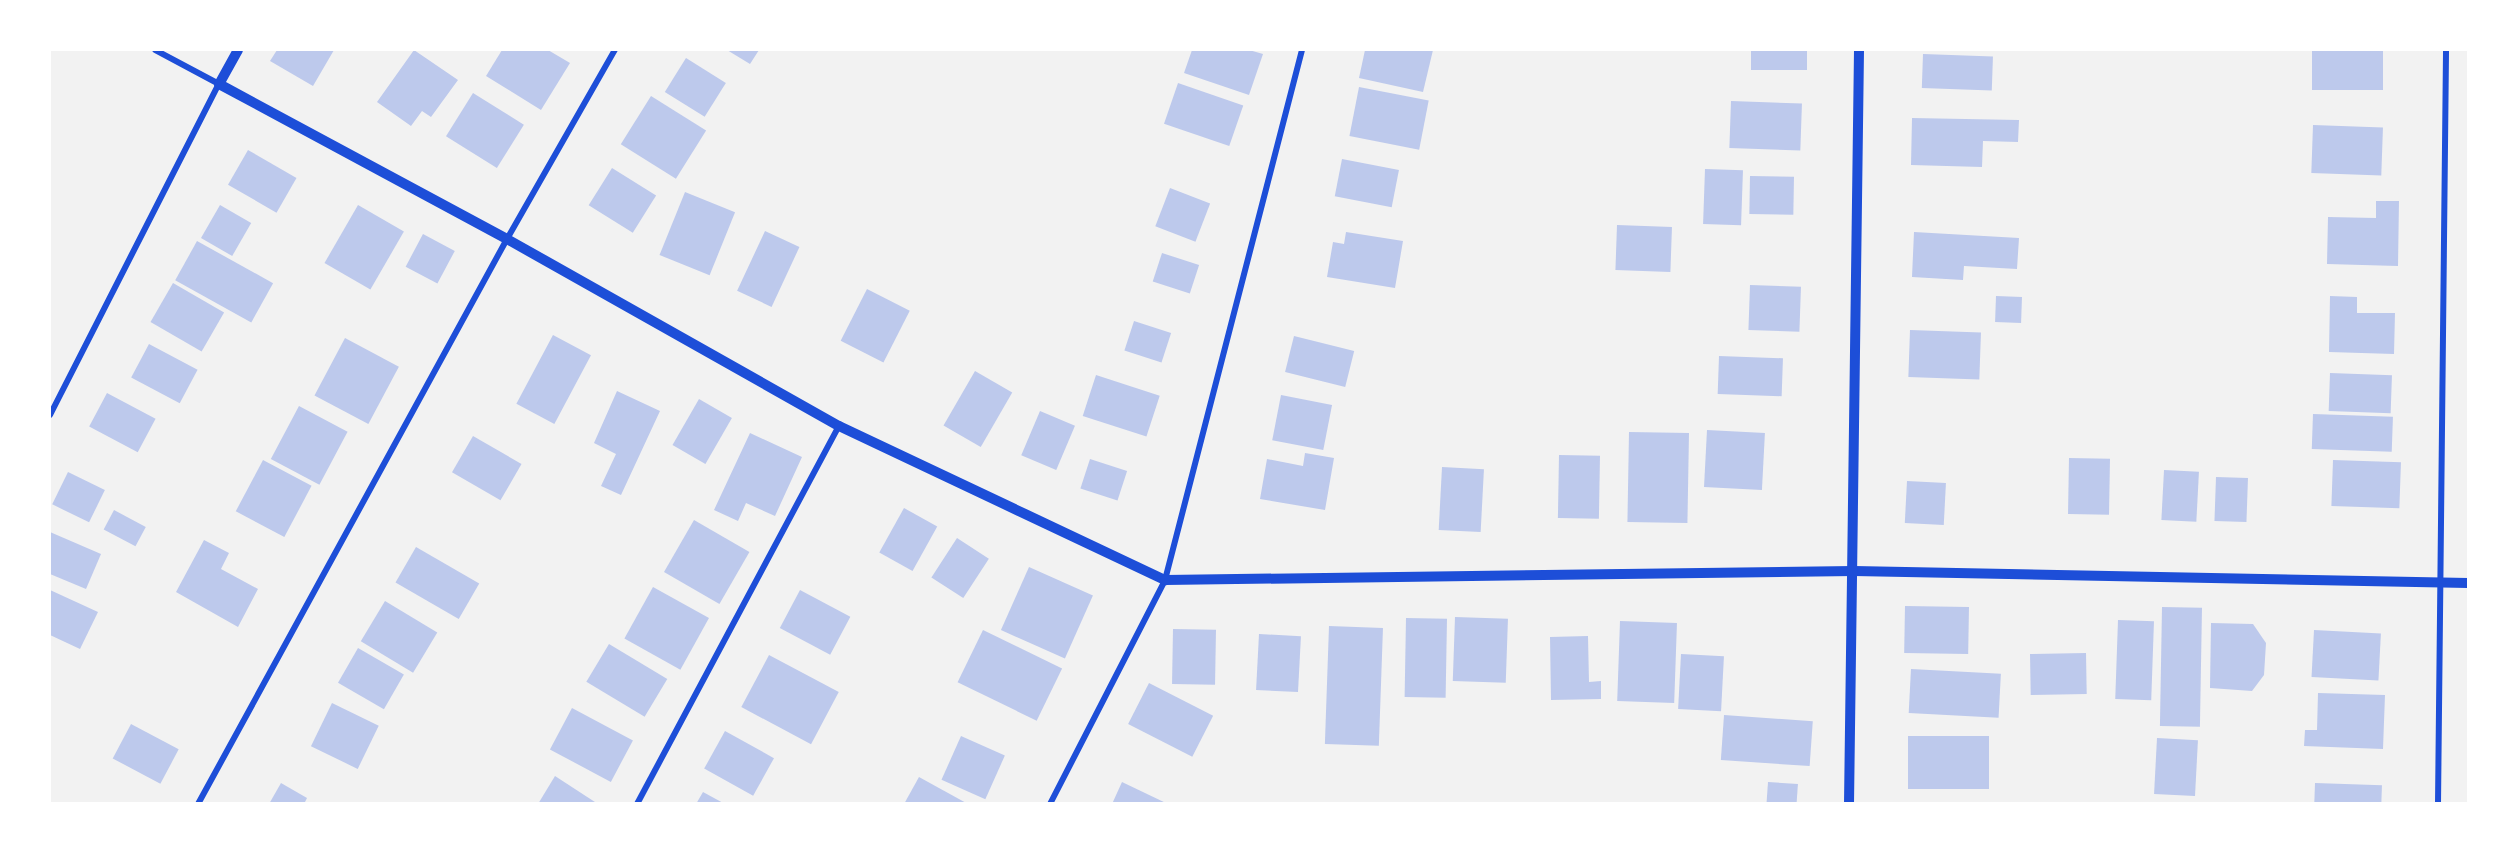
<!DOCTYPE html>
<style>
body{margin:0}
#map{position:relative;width:2518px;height:853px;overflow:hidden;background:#f2f2f2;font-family:"Space Grotesk",sans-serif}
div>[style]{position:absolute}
.building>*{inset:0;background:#bdc9ec;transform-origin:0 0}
.minor>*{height:6px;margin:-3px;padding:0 3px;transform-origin:3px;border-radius:3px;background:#1d4ed8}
.tertiary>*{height:10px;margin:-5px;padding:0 5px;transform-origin:5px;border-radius:5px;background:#1d4ed8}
span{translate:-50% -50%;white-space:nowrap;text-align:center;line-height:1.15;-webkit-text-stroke:5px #fff;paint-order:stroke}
.frame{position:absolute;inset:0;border:51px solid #fff;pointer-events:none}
</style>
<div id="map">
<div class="building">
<i style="clip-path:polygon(277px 50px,334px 50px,313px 86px,270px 61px)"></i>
<i style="clip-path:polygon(414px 50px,458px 80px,431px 117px,422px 111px,411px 126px,377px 102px)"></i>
<i style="clip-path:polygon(502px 50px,548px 50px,570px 63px,541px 110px,486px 76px)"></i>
<i style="clip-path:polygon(727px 50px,759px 50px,750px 64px)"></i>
<i style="clip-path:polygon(1192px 50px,1249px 50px,1263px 54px,1249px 95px,1184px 73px)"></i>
<i style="clip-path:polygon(1365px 50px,1433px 50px,1423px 92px,1359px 78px)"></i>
<i style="left:1751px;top:50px;width:56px;height:20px"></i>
<i style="left:2312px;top:50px;width:71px;height:40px"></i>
<i style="left:1923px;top:54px;width:70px;height:34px;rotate:2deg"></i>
<i style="left:686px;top:58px;width:47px;height:40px;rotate:32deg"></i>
<i style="left:1178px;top:83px;width:69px;height:43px;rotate:19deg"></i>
<i style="left:1359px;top:87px;width:71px;height:50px;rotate:11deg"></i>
<i style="left:473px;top:93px;width:60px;height:51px;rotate:32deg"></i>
<i style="left:651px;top:96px;width:65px;height:57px;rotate:32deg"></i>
<i style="left:1731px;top:101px;width:71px;height:47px;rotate:2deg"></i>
<i style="clip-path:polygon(1912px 118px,2019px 120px,2018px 142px,1983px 141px,1982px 167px,1911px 165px)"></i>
<i style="left:2313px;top:125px;width:70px;height:48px;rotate:2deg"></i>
<i style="left:248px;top:150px;width:56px;height:40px;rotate:30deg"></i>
<i style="left:1342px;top:159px;width:58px;height:38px;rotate:11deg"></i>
<i style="left:612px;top:168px;width:52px;height:44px;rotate:32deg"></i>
<i style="left:1705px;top:169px;width:38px;height:55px;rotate:2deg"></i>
<i style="left:1750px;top:176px;width:44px;height:38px;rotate:1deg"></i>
<i style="left:1170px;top:188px;width:43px;height:41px;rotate:21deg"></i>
<i style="left:685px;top:192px;width:54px;height:68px;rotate:22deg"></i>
<i style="clip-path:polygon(2376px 201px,2399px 201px,2398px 266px,2327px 264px,2328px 217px,2376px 218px)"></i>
<i style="left:220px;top:205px;width:36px;height:38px;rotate:30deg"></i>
<i style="left:358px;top:205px;width:53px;height:67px;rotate:30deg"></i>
<i style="left:1617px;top:225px;width:55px;height:45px;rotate:2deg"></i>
<i style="left:765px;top:231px;width:38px;height:66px;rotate:25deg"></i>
<i style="clip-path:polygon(1346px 232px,1403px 241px,1395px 288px,1327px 277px,1333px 242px,1344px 244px)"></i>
<i style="clip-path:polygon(1914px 232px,2019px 238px,2017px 269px,1964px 266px,1963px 280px,1912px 277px)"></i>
<i style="left:423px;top:234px;width:36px;height:37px;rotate:28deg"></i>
<i style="left:197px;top:241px;width:87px;height:45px;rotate:29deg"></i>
<i style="left:1162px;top:253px;width:39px;height:30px;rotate:18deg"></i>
<i style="left:173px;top:283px;width:59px;height:45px;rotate:30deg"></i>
<i style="left:1750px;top:285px;width:51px;height:45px;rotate:2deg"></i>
<i style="left:867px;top:289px;width:48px;height:58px;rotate:27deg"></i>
<i style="left:1996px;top:296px;width:26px;height:26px;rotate:2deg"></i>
<i style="clip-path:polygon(2330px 296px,2357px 297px,2357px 313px,2395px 313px,2394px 354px,2329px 352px)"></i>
<i style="left:1134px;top:321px;width:39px;height:31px;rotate:18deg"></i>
<i style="left:1910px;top:330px;width:71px;height:47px;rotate:2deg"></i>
<i style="left:553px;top:335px;width:43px;height:78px;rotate:28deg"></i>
<i style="left:1294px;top:336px;width:62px;height:37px;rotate:14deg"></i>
<i style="left:345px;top:338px;width:61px;height:65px;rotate:28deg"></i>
<i style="left:149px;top:344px;width:55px;height:38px;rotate:28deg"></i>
<i style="left:1719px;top:356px;width:64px;height:38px;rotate:2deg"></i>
<i style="left:975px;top:371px;width:43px;height:63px;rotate:30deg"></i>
<i style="left:2330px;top:373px;width:62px;height:38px;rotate:2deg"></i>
<i style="left:1096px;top:375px;width:67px;height:43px;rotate:18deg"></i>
<i style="clip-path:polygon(617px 391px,660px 411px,621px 495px,601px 486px,616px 454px,594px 443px)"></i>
<i style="left:107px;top:393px;width:55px;height:38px;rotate:28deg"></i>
<i style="left:1281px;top:395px;width:52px;height:46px;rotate:11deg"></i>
<i style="left:699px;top:399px;width:38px;height:53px;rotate:30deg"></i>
<i style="left:299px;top:406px;width:55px;height:60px;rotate:28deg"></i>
<i style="left:1040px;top:411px;width:38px;height:48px;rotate:23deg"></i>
<i style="left:2313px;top:414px;width:80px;height:35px;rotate:2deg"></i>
<i style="left:1707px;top:430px;width:58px;height:57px;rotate:3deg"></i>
<i style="left:1629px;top:432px;width:60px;height:90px;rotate:1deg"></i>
<i style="clip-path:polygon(750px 433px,802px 457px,775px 516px,746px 503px,738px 521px,714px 510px)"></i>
<i style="left:473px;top:436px;width:56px;height:42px;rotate:30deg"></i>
<i style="clip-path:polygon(1305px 453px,1334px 458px,1325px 510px,1260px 499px,1267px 459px,1303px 466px)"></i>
<i style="left:1559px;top:455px;width:41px;height:63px;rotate:1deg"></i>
<i style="left:2069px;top:458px;width:41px;height:56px;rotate:1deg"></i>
<i style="left:1090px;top:459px;width:39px;height:31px;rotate:18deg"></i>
<i style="left:263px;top:460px;width:55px;height:58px;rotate:28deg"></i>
<i style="left:2333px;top:460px;width:68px;height:46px;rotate:2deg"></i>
<i style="left:1442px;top:467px;width:42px;height:63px;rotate:3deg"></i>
<i style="left:2164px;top:470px;width:35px;height:50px;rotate:3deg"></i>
<i style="left:68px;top:472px;width:41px;height:36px;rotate:26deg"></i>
<i style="left:2216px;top:477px;width:32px;height:44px;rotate:2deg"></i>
<i style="left:1907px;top:481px;width:39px;height:42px;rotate:3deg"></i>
<i style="left:904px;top:508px;width:38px;height:51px;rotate:29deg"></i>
<i style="left:114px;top:510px;width:36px;height:22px;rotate:28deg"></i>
<i style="left:694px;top:520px;width:64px;height:60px;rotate:30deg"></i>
<i style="clip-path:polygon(50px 532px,101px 554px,86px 589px,50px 574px)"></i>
<i style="left:957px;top:538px;width:38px;height:47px;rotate:33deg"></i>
<i style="clip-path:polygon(204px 540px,229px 553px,221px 569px,258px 589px,238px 627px,176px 592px)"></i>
<i style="left:416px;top:547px;width:73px;height:41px;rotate:30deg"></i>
<i style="left:1029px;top:567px;width:70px;height:69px;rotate:24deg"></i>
<i style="left:653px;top:587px;width:64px;height:59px;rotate:29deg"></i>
<i style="clip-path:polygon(50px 590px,98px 612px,80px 649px,50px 635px)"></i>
<i style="left:800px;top:590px;width:57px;height:43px;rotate:28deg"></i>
<i style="left:385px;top:601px;width:61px;height:47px;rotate:31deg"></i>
<i style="left:1905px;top:606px;width:64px;height:47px;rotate:1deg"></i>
<i style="left:2162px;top:607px;width:40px;height:119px;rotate:1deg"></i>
<i style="left:1455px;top:617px;width:53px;height:64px;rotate:2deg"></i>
<i style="left:1406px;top:618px;width:41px;height:79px;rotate:1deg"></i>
<i style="left:2118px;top:620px;width:36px;height:79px;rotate:2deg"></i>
<i style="left:1620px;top:621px;width:57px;height:80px;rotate:2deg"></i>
<i style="clip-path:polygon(2211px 623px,2253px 624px,2266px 643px,2264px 675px,2252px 691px,2210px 688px)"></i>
<i style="left:1329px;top:626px;width:54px;height:118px;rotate:2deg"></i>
<i style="left:1173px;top:629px;width:43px;height:55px;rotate:1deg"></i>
<i style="left:983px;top:630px;width:88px;height:58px;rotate:26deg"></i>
<i style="left:2314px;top:630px;width:67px;height:47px;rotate:3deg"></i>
<i style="left:1259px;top:634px;width:42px;height:56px;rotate:3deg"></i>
<i style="clip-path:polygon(1588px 636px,1589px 682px,1601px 681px,1601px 699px,1551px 700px,1550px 637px)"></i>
<i style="left:609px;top:644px;width:68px;height:44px;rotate:31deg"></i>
<i style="left:358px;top:648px;width:53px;height:40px;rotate:30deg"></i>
<i style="left:2086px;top:653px;width:41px;height:56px;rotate:89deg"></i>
<i style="left:1681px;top:654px;width:43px;height:55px;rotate:3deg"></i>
<i style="left:769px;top:655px;width:79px;height:59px;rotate:28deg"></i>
<i style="left:1911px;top:669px;width:90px;height:44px;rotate:3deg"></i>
<i style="left:1149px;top:683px;width:72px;height:46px;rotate:27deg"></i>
<i style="clip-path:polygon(2318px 693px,2385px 695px,2383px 749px,2304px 746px,2305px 730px,2317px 730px)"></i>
<i style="left:332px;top:703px;width:52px;height:48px;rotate:26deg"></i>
<i style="left:572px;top:708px;width:69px;height:47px;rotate:28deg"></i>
<i style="left:1724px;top:715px;width:89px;height:45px;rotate:4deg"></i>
<i style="left:131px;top:724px;width:54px;height:39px;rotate:28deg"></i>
<i style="left:725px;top:731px;width:56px;height:43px;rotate:29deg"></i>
<i style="left:961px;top:736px;width:48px;height:48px;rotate:24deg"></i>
<i style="left:1908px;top:736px;width:81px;height:53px"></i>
<i style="left:2157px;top:738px;width:41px;height:56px;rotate:3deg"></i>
<i style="clip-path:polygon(555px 776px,598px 804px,538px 804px)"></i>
<i style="clip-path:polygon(919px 777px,968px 804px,904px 804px)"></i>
<i style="clip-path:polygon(1122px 782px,1168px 804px,1112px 804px)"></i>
<i style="left:1768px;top:782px;width:30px;height:22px;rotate:4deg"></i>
<i style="clip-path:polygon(281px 783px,307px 798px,304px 804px,269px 804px)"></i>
<i style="left:2315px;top:783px;width:67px;height:21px;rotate:2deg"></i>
<i style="clip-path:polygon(703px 792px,725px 804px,696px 804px)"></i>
</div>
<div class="minor">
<i style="left:50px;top:415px;width:372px;rotate:-63deg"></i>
<i style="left:219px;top:84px;width:72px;rotate:-152deg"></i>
<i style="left:198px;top:804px;width:644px;rotate:-61.33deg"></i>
<i style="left:507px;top:239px;width:218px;rotate:-60.3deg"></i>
<i style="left:637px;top:804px;width:429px;rotate:-61.9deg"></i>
<i style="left:1050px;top:804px;width:252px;rotate:-62.8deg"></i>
<i style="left:1165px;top:580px;width:547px;rotate:-75.51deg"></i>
<i style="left:2438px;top:804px;width:754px;rotate:-89.39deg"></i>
</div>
<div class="tertiary">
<i style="left:238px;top:50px;width:39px;rotate:119deg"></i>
<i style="left:219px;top:84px;width:327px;rotate:28.3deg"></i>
<i style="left:507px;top:239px;width:381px;rotate:29.4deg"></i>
<i style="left:839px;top:426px;width:361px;rotate:25.3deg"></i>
<i style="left:1165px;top:580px;width:689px;rotate:-0.75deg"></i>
<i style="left:1854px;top:571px;width:614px;rotate:1.12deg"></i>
<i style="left:1849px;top:804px;width:754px;rotate:-89.24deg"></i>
</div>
<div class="frame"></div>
</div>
